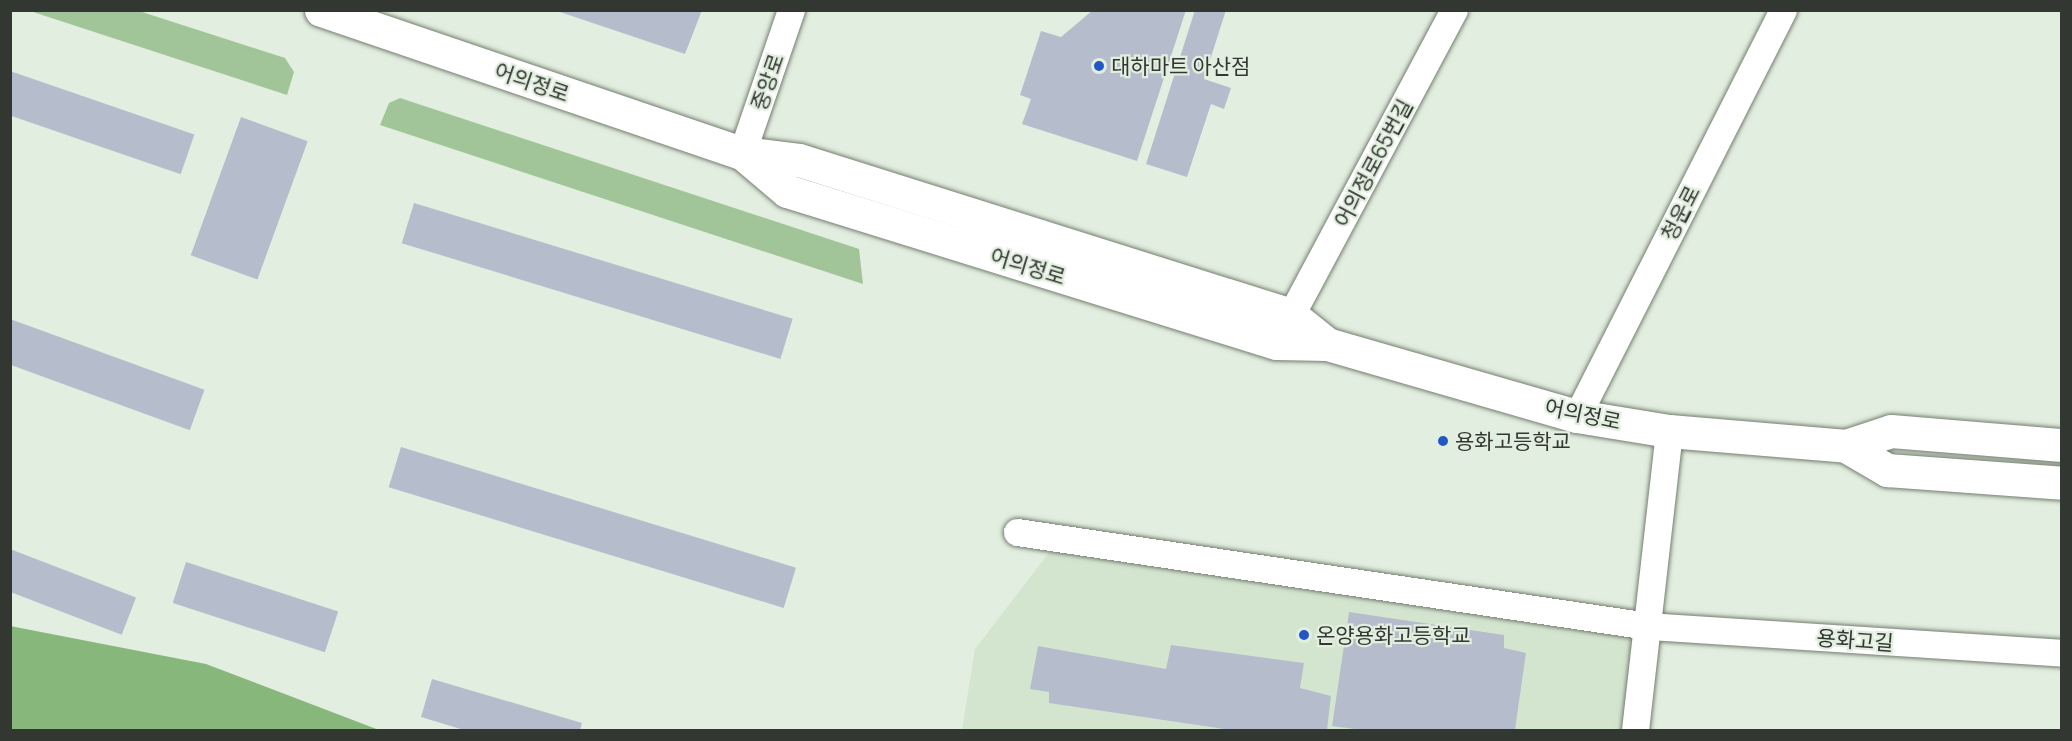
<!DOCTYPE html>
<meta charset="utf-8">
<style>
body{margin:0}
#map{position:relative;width:2072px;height:741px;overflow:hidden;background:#e2eedf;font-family:Manrope,"Noto Sans KR",sans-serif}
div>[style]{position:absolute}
.built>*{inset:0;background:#d4e5cf}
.green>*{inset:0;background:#a1c598}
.forest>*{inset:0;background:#87b77a}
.building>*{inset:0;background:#b5bdcd;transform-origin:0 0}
.roads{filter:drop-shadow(0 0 2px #747e71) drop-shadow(0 0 2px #747e71)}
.minor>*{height:27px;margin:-13.5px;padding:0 13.5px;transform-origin:13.5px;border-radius:13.5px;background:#fff}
.secondary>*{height:33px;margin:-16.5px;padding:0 16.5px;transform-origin:16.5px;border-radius:16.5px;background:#fff}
.dots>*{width:16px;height:16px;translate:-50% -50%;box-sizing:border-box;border:3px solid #e2eedf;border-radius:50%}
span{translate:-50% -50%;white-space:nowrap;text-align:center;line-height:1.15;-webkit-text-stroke:4.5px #e2eedf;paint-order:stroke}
.poi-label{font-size:21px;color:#333732}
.left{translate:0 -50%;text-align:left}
.street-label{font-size:21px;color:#333732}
.frame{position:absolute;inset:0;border:12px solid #333732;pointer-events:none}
</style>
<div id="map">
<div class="built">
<i style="clip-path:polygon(1054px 546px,1612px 629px,1634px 641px,1624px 730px,962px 730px,975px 649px)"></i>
</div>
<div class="green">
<i style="clip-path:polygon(30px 11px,139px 11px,285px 58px,294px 72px,287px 95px)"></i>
<i style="clip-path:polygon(400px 98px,859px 249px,863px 284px,380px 125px,389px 103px)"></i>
</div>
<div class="forest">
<i style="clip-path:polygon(10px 626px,206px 664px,379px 730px,11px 730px)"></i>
</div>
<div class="building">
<i style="clip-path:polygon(554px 10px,702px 10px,685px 54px)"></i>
<i style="clip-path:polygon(1093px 10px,1186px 10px,1137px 161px,1022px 124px,1031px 99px,1020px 95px,1041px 31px,1061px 37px)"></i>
<i style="clip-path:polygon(1195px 10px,1226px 10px,1204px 79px,1231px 88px,1224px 109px,1211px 104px,1187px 177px,1146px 164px)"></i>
<i style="left:10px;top:71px;width:195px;height:42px;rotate:19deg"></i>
<i style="left:241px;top:117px;width:71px;height:147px;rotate:20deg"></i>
<i style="left:414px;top:203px;width:396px;height:42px;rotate:17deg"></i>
<i style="left:10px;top:319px;width:207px;height:43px;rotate:20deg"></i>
<i style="left:401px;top:447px;width:413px;height:42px;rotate:17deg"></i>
<i style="left:10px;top:549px;width:135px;height:40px;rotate:21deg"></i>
<i style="left:186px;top:562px;width:160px;height:43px;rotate:18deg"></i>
<i style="clip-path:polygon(1349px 612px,1504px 635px,1504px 648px,1526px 653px,1515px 730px,1362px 730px,1332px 726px)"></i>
<i style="clip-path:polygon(1171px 645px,1304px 663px,1300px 688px,1331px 696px,1327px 730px,1231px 730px,1049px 703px,1049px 692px,1030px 689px,1038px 646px,1166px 669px)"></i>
<i style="clip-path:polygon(432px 679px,582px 723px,580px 730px,464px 730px,421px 717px)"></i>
</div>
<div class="roads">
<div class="minor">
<i style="left:742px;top:153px;width:151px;rotate:-71.1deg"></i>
<i style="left:1291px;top:315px;width:346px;rotate:-61.9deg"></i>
<i style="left:1577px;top:416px;width:455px;rotate:-63.1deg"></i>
<i style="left:1017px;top:532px;width:638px;rotate:8.47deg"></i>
<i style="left:1648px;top:626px;width:415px;rotate:3.7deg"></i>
<i style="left:1635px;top:730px;width:301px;rotate:-83.5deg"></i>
</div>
<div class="secondary">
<i style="left:321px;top:10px;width:445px;rotate:18.8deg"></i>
<i style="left:742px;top:153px;width:57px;rotate:7deg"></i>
<i style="left:799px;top:160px;width:516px;rotate:17.49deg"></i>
<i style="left:1291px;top:315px;width:46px;rotate:38.9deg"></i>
<i style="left:742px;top:153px;width:59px;rotate:40.2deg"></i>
<i style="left:787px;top:191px;width:512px;rotate:17.27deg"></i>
<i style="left:1276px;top:343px;width:51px;rotate:1.1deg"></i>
<i style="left:1327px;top:344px;width:260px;rotate:16.1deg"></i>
<i style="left:1577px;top:416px;width:93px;rotate:9.3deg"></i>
<i style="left:1669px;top:431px;width:178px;rotate:4.8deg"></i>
<i style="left:1846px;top:446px;width:47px;rotate:-18.4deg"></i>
<i style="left:1891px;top:431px;width:172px;rotate:4.7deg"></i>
<i style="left:1846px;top:446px;width:48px;rotate:30.3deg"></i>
<i style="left:1887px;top:470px;width:175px;rotate:4.2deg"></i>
</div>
</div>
<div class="dots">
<i style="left:1099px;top:66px;background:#2258c5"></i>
<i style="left:1443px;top:441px;background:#2258c5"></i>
<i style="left:1304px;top:635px;background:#2258c5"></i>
</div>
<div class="poi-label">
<span class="left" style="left:1111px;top:66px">대하마트 아산점</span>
<span class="left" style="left:1455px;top:441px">용화고등학교</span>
<span class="left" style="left:1316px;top:635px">온양용화고등학교</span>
</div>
<div class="street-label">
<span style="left:532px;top:82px;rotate:19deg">어의정로</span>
<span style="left:767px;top:82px;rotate:-71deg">중앙로</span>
<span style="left:1373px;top:163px;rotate:-62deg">어의정로65번길</span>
<span style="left:1680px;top:213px;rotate:-63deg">청운로</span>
<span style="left:1028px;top:266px;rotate:17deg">어의정로</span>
<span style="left:1583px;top:414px;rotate:12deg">어의정로</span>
<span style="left:1855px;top:640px;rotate:4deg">용화고길</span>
</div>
<div class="frame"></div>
</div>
